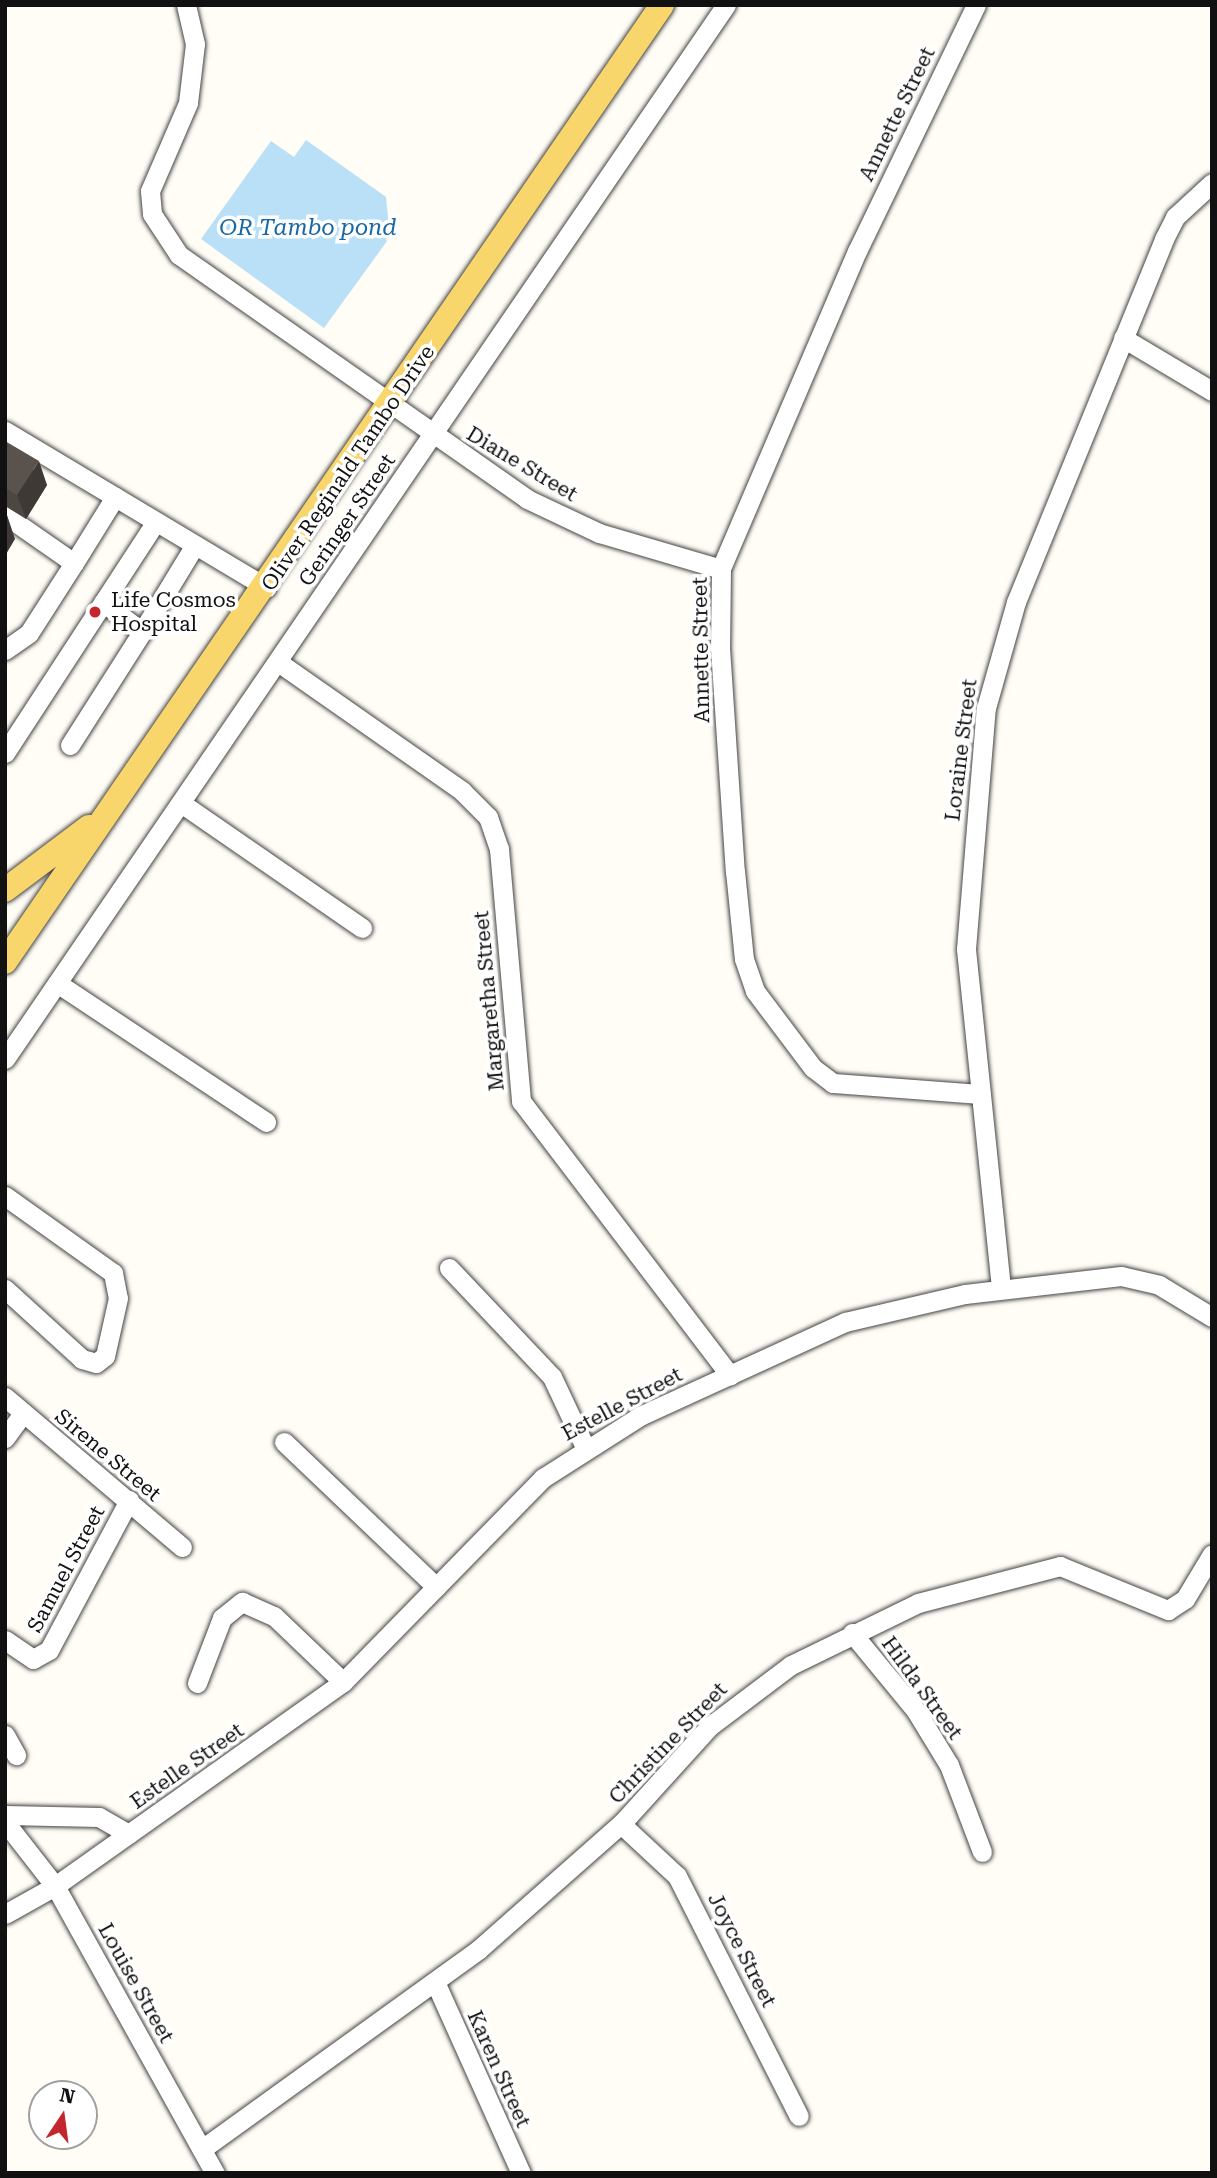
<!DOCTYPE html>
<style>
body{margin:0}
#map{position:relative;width:1217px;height:2178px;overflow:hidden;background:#fffdf5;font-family:"Roboto Serif",serif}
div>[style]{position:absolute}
.water>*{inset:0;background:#b9e0f7}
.roads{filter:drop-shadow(0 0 2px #444) drop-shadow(0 0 2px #444)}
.minor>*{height:19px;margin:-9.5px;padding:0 9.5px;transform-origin:9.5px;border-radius:9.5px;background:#fff}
.major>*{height:24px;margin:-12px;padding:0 12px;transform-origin:12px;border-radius:12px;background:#f9d66b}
.wall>*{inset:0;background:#4d4742}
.shaded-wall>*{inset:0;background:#3f3936}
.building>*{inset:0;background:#5a524d}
.dots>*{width:19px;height:19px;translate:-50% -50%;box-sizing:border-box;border:4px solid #fff;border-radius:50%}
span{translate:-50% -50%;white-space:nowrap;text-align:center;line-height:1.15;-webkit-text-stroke:7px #fff;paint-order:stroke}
.street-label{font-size:21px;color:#111}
.poi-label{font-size:21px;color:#111}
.left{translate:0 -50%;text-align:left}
.water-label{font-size:23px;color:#1768a6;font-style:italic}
.frame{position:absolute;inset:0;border:7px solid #111;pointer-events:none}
.north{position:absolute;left:28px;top:2080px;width:70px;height:70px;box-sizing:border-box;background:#fff;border:2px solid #a0a0a0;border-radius:50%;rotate:13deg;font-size:19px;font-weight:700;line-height:28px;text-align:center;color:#111}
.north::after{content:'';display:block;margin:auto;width:24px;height:32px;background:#c4262e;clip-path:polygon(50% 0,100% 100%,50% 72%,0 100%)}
</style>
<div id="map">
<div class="water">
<i style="clip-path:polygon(306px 140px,386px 197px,390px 237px,324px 328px,201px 239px,271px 141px,294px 157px)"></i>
</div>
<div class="roads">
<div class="minor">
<i style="left:186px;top:5px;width:40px;rotate:77deg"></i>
<i style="left:195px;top:44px;width:59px;rotate:96.8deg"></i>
<i style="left:188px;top:103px;width:96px;rotate:113.4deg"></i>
<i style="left:150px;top:191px;width:23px;rotate:85deg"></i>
<i style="left:152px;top:214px;width:49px;rotate:56.6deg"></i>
<i style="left:179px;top:255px;width:425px;rotate:35deg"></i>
<i style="left:527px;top:499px;width:80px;rotate:25.3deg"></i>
<i style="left:599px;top:533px;width:127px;rotate:16.4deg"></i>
<i style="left:976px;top:5px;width:273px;rotate:115.8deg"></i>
<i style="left:857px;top:251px;width:346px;rotate:113.2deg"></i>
<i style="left:721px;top:569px;width:79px;rotate:90.7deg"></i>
<i style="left:720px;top:648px;width:224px;rotate:86.2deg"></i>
<i style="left:735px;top:871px;width:88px;rotate:84.2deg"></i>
<i style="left:744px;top:959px;width:34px;rotate:71deg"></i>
<i style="left:755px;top:991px;width:96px;rotate:53deg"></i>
<i style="left:813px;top:1068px;width:25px;rotate:37deg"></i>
<i style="left:833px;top:1083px;width:148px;rotate:4.3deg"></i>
<i style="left:1123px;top:338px;width:104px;rotate:30.8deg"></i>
<i style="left:5px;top:431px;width:305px;rotate:30.9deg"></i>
<i style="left:5px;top:515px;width:84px;rotate:34.8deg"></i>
<i style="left:74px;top:563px;width:78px;rotate:-58.2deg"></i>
<i style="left:142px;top:632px;width:98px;rotate:-58.7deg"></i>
<i style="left:5px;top:650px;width:29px;rotate:-35deg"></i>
<i style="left:29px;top:633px;width:83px;rotate:-57.3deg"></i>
<i style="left:278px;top:662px;width:225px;rotate:35deg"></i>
<i style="left:462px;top:791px;width:37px;rotate:45deg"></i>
<i style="left:488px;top:817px;width:34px;rotate:71deg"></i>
<i style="left:499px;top:849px;width:253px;rotate:85deg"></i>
<i style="left:521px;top:1101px;width:345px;rotate:52.7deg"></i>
<i style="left:70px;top:745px;width:134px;rotate:-57.5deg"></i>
<i style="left:142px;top:632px;width:49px;rotate:-142.4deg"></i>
<i style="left:5px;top:753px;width:275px;rotate:-56.9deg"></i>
<i style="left:181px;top:803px;width:220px;rotate:34.6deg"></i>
<i style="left:57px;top:983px;width:251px;rotate:33.6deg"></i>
<i style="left:5px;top:1059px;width:1277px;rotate:-55.63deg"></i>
<i style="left:5px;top:1196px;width:133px;rotate:35.5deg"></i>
<i style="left:113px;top:1273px;width:25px;rotate:79deg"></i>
<i style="left:118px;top:1298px;width:59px;rotate:102.6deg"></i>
<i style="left:105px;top:1356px;width:11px;rotate:142deg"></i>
<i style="left:96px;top:1363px;width:15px;rotate:-164deg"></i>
<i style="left:82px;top:1359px;width:104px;rotate:-137.7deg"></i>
<i style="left:449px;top:1268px;width:150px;rotate:46.6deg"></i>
<i style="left:552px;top:1377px;width:77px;rotate:64.8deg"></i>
<i style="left:1001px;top:1288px;width:341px;rotate:-95.9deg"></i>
<i style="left:966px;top:949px;width:242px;rotate:-85.3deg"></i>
<i style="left:986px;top:708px;width:110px;rotate:-74.2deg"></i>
<i style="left:1016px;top:602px;width:392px;rotate:-67.8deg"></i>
<i style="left:1164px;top:239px;width:25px;rotate:-63deg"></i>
<i style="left:1175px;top:217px;width:50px;rotate:-42.6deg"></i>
<i style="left:5px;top:1397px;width:232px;rotate:40.3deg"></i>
<i style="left:5px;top:1438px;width:31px;rotate:-54deg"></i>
<i style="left:284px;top:1442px;width:210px;rotate:43.6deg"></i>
<i style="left:852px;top:1633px;width:101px;rotate:50.6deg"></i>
<i style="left:916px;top:1711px;width:63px;rotate:58.6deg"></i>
<i style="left:949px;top:1765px;width:93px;rotate:69.2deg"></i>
<i style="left:5px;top:1640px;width:34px;rotate:34deg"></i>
<i style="left:33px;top:1659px;width:18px;rotate:-29deg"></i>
<i style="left:49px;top:1650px;width:170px;rotate:-61.9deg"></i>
<i style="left:197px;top:1683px;width:70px;rotate:-69deg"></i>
<i style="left:222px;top:1618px;width:26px;rotate:-39deg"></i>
<i style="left:242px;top:1602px;width:35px;rotate:24deg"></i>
<i style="left:274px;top:1616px;width:95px;rotate:43.7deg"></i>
<i style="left:5px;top:1735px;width:23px;rotate:61deg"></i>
<i style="left:5px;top:1815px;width:94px;rotate:1.2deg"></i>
<i style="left:99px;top:1817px;width:34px;rotate:30deg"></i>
<i style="left:5px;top:1822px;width:81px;rotate:52deg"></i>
<i style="left:55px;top:1886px;width:329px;rotate:60.9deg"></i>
<i style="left:621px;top:1824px;width:76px;rotate:42.9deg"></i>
<i style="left:677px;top:1876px;width:269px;rotate:63.1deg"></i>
<i style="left:5px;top:1914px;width:57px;rotate:-29.2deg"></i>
<i style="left:55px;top:1886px;width:353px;rotate:-35.3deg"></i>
<i style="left:343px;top:1682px;width:286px;rotate:-45.6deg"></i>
<i style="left:543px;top:1478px;width:115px;rotate:-32.6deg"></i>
<i style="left:640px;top:1416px;width:226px;rotate:-24.6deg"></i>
<i style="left:845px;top:1322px;width:123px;rotate:-13.1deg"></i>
<i style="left:965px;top:1294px;width:157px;rotate:-6.6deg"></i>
<i style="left:1121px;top:1276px;width:39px;rotate:13deg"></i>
<i style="left:1159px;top:1285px;width:62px;rotate:31.1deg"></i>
<i style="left:436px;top:1984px;width:207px;rotate:65.8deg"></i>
<i style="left:202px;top:2149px;width:342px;rotate:-35.8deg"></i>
<i style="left:479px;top:1949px;width:189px;rotate:-41.4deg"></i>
<i style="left:621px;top:1824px;width:132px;rotate:-47.8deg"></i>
<i style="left:710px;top:1726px;width:101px;rotate:-37deg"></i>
<i style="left:791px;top:1665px;width:141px;rotate:-26deg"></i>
<i style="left:918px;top:1603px;width:147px;rotate:-14.6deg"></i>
<i style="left:1060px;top:1566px;width:117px;rotate:22.2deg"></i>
<i style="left:1168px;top:1610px;width:20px;rotate:-33deg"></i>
<i style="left:1185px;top:1599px;width:52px;rotate:-59deg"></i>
</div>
<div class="major">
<i style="left:5px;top:890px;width:105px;rotate:-36.9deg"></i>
<i style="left:5px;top:962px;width:1161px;rotate:-55.53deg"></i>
</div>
</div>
<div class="wall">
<i style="clip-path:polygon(5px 441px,47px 485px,26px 519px,5px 506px)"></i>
</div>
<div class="shaded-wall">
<i style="clip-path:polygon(39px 461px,47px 485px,26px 519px,17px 495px)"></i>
<i style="clip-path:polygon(7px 515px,15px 539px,5px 556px,5px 517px)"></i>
</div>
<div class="building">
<i style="clip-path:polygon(5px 441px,39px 461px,17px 495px,5px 488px)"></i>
</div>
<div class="dots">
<i style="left:95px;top:612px;background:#c4262e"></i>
</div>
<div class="street-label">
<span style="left:897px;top:114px;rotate:-64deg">Annette Street</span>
<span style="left:522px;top:464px;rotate:31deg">Diane Street</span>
<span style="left:348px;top:468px;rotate:-56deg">Oliver Reginald Tambo Drive</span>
<span style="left:347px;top:520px;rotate:-56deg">Geringer Street</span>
<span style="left:701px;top:650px;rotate:-91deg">Annette Street</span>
<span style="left:961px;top:750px;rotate:-83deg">Loraine Street</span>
<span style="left:489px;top:1001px;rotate:-95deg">Margaretha Street</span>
<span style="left:622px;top:1404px;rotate:-28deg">Estelle Street</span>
<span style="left:108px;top:1455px;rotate:40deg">Sirene Street</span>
<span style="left:66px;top:1569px;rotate:-62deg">Samuel Street</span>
<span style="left:922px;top:1688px;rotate:54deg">Hilda Street</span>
<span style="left:668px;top:1743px;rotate:-46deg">Christine Street</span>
<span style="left:187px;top:1766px;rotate:-35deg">Estelle Street</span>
<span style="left:742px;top:1950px;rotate:63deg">Joyce Street</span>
<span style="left:136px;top:1983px;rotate:61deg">Louise Street</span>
<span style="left:499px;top:2069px;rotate:66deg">Karen Street</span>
</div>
<div class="poi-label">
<span class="left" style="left:111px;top:612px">Life Cosmos<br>Hospital</span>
</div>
<div class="water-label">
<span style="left:308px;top:228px">OR Tambo pond</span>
</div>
<div class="frame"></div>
<div class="north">N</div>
</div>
